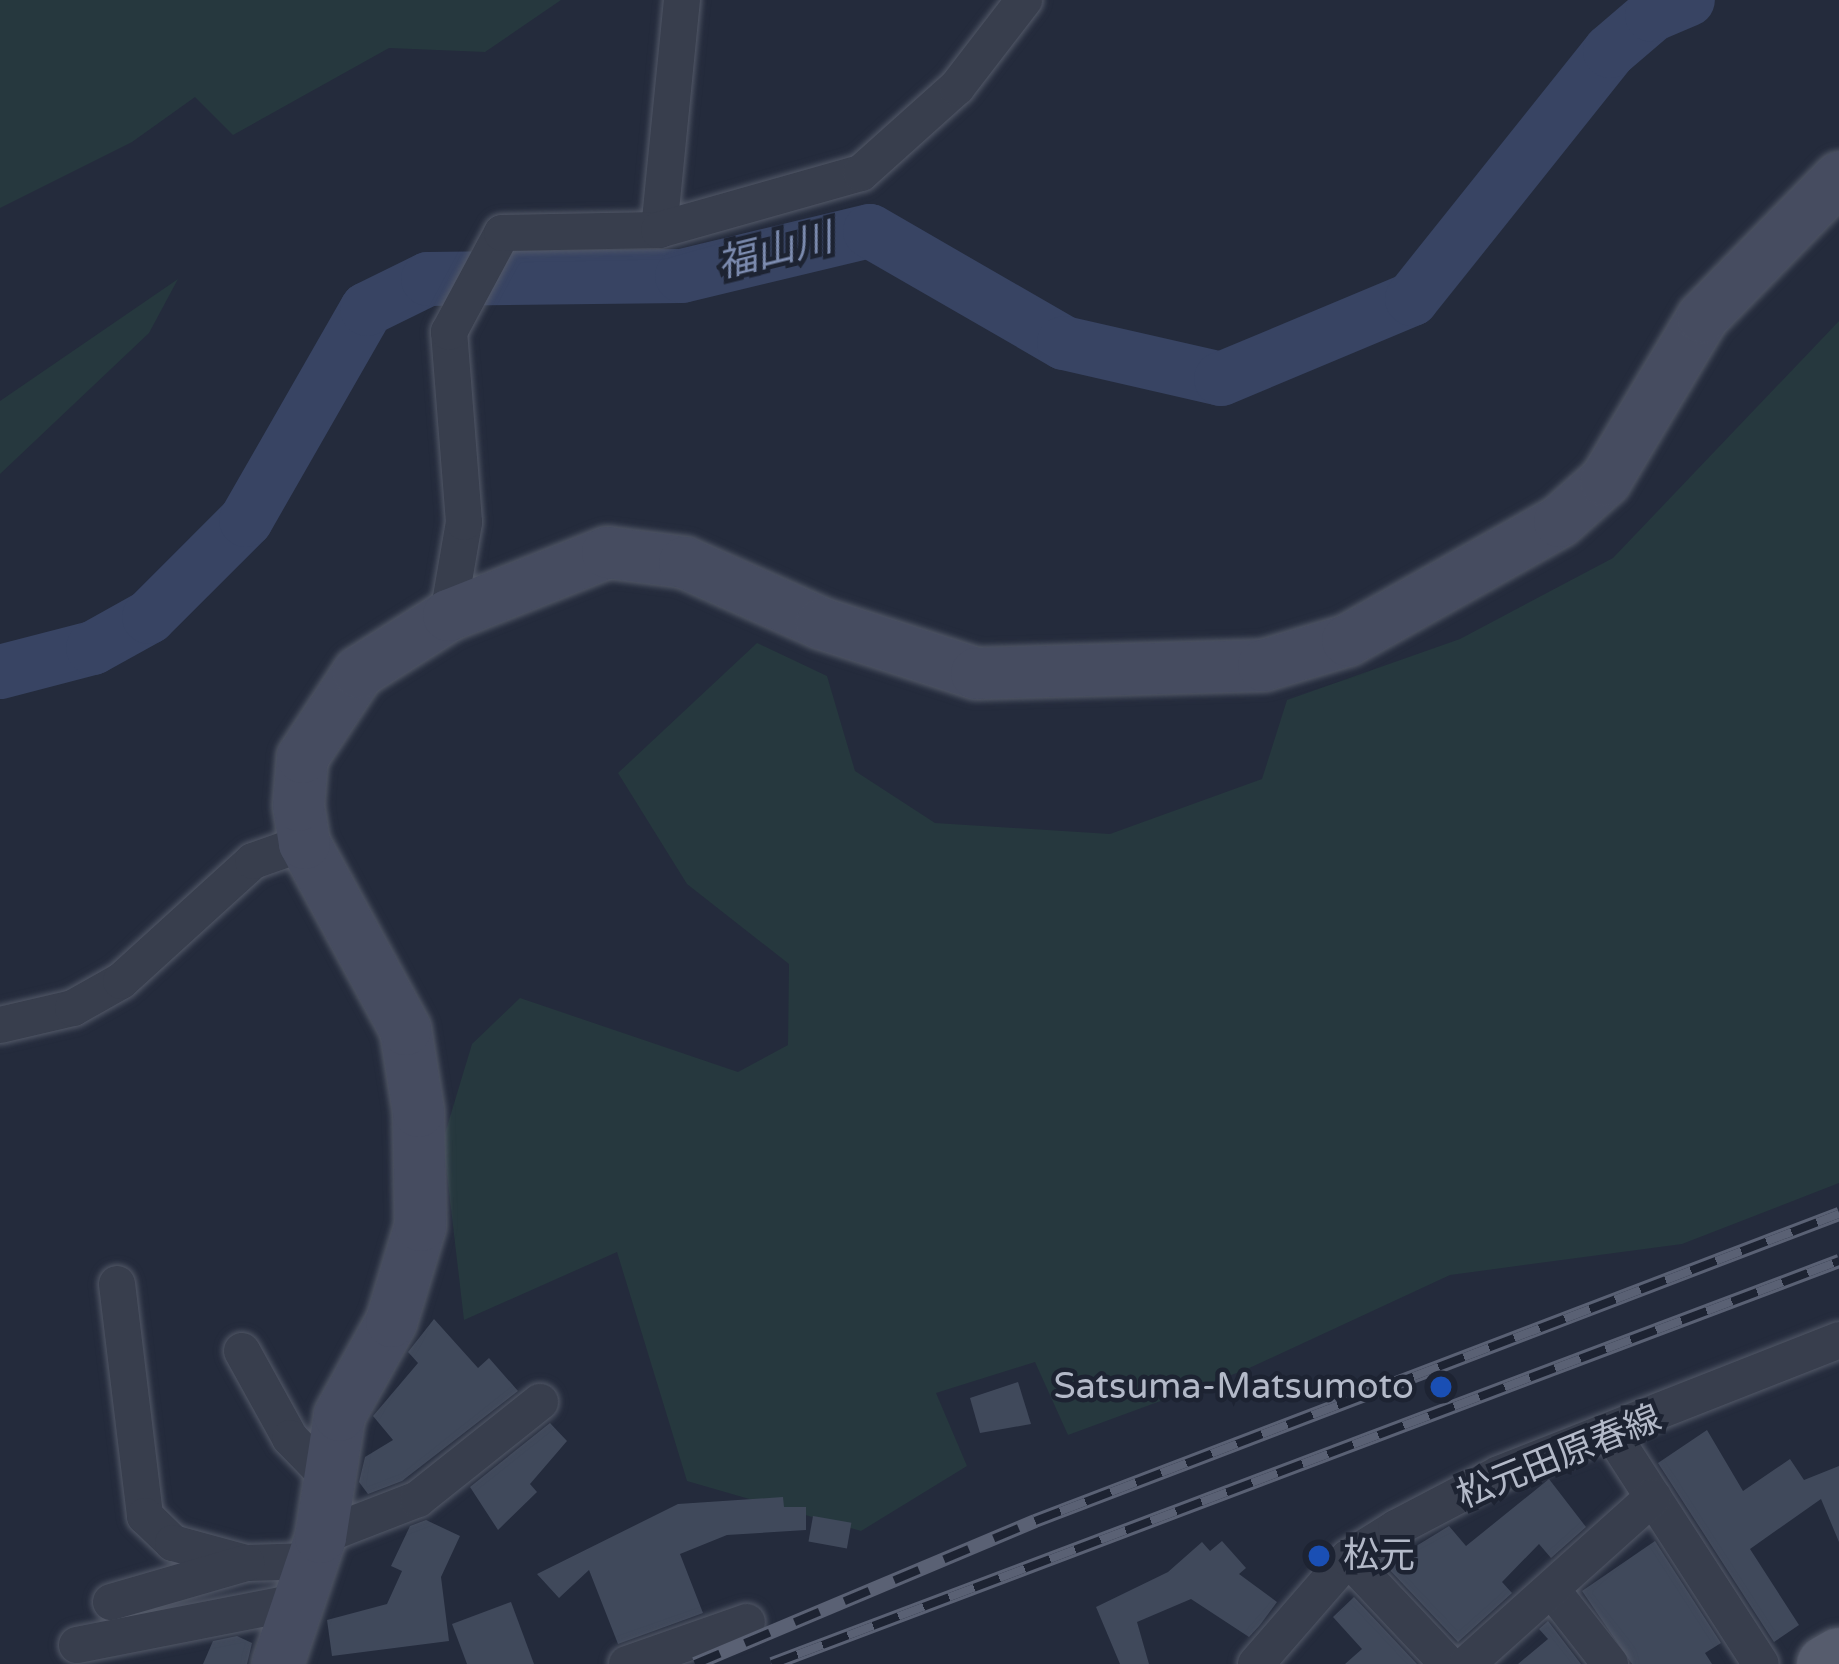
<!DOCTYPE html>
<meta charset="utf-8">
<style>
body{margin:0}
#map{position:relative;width:1839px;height:1664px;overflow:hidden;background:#242b3c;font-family:"Varela Round","Noto Sans JP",sans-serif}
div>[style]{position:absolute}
.green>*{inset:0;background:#26383e}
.river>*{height:54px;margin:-27px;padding:0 27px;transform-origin:27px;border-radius:27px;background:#384463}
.building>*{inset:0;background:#40495b;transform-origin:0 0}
.roads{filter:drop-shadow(0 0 3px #535968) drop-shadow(0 0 3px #535968)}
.street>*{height:36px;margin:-18px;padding:0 18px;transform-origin:18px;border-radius:18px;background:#383e4d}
.secondary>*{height:51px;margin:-25.5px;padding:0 25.5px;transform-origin:25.5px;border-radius:25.5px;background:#464c60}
.primary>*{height:57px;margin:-28.5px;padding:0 28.5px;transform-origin:28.5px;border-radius:28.5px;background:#565c6d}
.rail>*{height:14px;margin-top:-7px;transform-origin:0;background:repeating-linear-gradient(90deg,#1d2332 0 27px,#5a6174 0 54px);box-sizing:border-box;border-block:3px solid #5a6174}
.dots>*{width:33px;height:33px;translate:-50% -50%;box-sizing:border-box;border:6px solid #1d2332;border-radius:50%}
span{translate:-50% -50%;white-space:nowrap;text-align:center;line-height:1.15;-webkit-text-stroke:9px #1d2332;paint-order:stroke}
.poi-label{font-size:36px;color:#b3b9c8}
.right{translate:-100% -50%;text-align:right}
.left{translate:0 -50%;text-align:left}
.street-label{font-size:36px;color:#b3b9c8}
.water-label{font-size:39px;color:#7c8baf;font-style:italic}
</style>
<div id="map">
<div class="green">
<i style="clip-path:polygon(0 0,561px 0,485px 52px,389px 48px,233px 135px,195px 97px,132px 142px,0 208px)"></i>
<i style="clip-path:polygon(178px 279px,149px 333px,0 474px,0 401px)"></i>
<i style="clip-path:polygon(1839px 321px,1839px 1183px,1682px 1244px,1450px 1275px,1245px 1370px,1068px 1435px,1035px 1362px,936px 1393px,967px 1466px,861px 1531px,687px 1481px,617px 1252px,464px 1320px,443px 1140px,472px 1044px,520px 998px,738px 1072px,788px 1045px,789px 964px,687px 884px,618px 773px,757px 643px,827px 676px,855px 771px,935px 823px,1110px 834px,1262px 779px,1287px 700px,1460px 639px,1613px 558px)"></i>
</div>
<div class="river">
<i style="left:0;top:672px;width:96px;rotate:-14.5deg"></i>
<i style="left:93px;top:648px;width:64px;rotate:-29deg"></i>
<i style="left:149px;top:617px;width:137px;rotate:-45deg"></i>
<i style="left:246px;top:520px;width:243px;rotate:-60.2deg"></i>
<i style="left:367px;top:309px;width:68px;rotate:-26.2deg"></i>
<i style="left:428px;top:279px;width:254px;rotate:-0.7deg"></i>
<i style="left:682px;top:276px;width:193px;rotate:-13.5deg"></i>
<i style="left:870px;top:231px;width:224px;rotate:30deg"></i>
<i style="left:1064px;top:343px;width:161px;rotate:12.9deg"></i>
<i style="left:1221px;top:379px;width:207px;rotate:-22.7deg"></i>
<i style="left:1412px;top:299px;width:317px;rotate:-51.4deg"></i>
<i style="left:1610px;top:51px;width:55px;rotate:-40.6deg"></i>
<i style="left:1652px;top:15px;width:39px;rotate:-23deg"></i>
</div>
<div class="building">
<i style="clip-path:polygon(434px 1319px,478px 1368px,489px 1358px,518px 1391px,402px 1481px,368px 1494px,359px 1482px,365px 1457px,393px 1440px,373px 1416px,418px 1363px,408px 1352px)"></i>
<i style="clip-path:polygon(1018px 1382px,1031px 1424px,980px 1433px,970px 1398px)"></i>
<i style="clip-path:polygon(550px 1423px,567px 1441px,530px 1484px,537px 1492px,498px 1530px,470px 1487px)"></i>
<i style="clip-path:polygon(1707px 1430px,1743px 1491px,1790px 1459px,1804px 1480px,1839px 1466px,1839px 1542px,1821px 1499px,1750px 1549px,1799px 1625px,1774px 1642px,1658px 1463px)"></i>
<i style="clip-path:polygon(1549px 1479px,1586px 1527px,1551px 1558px,1539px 1544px,1502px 1582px,1512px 1593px,1458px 1642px,1385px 1565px,1449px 1526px,1466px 1546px)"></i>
<i style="clip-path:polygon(783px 1497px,784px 1507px,806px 1507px,806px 1530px,727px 1535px,680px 1554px,703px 1613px,618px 1644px,589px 1570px,559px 1598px,537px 1574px,678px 1504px)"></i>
<i style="left:813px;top:1516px;width:39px;height:26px;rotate:10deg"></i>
<i style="clip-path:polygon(426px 1520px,460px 1536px,441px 1577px,449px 1641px,332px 1656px,327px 1620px,387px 1604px,402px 1571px,391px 1566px,410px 1526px)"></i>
<i style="clip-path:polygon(1222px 1541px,1246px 1568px,1239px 1574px,1277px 1602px,1260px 1625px,1249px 1637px,1191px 1599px,1137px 1622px,1149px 1664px,1120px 1664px,1096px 1607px,1168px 1572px,1202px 1542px,1210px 1551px)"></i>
<i style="clip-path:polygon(1655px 1541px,1721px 1643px,1705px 1653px,1712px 1664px,1632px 1664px,1582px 1591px)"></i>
<i style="clip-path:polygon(1354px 1597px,1417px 1664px,1345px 1664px,1362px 1649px,1333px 1617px)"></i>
<i style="clip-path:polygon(511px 1602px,534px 1664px,467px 1664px,452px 1624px)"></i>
<i style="clip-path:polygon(1548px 1621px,1581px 1664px,1518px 1664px,1548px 1639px,1539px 1629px)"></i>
<i style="clip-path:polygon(237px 1636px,252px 1643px,247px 1664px,203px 1664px,213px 1641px)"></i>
</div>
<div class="roads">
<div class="street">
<i style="left:659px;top:230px;width:231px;rotate:-84.3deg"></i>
<i style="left:448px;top:615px;width:94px;rotate:-80.2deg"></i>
<i style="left:464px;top:522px;width:191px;rotate:-94.5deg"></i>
<i style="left:449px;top:332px;width:112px;rotate:-61.8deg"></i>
<i style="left:502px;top:233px;width:157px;rotate:-1.1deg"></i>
<i style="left:659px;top:230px;width:210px;rotate:-15.8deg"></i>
<i style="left:861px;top:173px;width:129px;rotate:-41.9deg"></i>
<i style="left:957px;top:87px;width:110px;rotate:-52.4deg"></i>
<i style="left:0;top:1025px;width:75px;rotate:-13.1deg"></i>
<i style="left:73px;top:1008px;width:55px;rotate:-29.4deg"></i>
<i style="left:121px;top:981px;width:178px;rotate:-42.3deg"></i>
<i style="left:253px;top:861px;width:54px;rotate:-19.4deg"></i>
<i style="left:117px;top:1284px;width:234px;rotate:83.1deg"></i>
<i style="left:145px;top:1516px;width:39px;rotate:44deg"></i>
<i style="left:173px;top:1543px;width:76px;rotate:15.3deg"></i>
<i style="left:246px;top:1563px;width:68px;rotate:-1.7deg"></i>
<i style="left:242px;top:1351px;width:99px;rotate:61.1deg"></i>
<i style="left:290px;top:1438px;width:53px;rotate:45.8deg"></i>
<i style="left:1614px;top:1437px;width:270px;rotate:57.1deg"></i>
<i style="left:320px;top:1537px;width:105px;rotate:-21.2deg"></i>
<i style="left:418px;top:1499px;width:156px;rotate:-38.5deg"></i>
<i style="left:1348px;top:1558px;width:146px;rotate:46.7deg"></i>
<i style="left:1552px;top:1590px;width:94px;rotate:51.9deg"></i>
<i style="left:111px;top:1602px;width:141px;rotate:-16.1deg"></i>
<i style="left:77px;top:1645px;width:228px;rotate:-11.1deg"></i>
<i style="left:627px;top:1664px;width:127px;rotate:-19.3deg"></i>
<i style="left:1256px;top:1664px;width:140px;rotate:-49deg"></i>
<i style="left:1348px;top:1558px;width:57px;rotate:-32deg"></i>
<i style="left:1396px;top:1528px;width:116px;rotate:-27.7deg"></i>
<i style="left:1499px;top:1474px;width:365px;rotate:-21.5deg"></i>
<i style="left:1467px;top:1664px;width:250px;rotate:-41.9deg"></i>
</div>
<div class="secondary">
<i style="left:277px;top:1664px;width:134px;rotate:-71.3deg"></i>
<i style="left:320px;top:1537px;width:123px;rotate:-81.1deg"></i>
<i style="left:339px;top:1415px;width:107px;rotate:-61deg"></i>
<i style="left:391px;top:1321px;width:100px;rotate:-73.2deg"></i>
<i style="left:420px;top:1225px;width:114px;rotate:-91deg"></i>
<i style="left:418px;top:1111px;width:83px;rotate:-99deg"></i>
<i style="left:405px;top:1029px;width:212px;rotate:-118.5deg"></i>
<i style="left:304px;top:843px;width:38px;rotate:-99deg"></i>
<i style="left:298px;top:805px;width:48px;rotate:-85.2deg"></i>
<i style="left:302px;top:757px;width:102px;rotate:-56.6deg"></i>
<i style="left:358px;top:672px;width:107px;rotate:-32.3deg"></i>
<i style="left:448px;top:615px;width:171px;rotate:-21.6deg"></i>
<i style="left:607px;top:552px;width:78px;rotate:7.4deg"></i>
<i style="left:684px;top:562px;width:150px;rotate:24deg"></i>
<i style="left:821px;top:623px;width:163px;rotate:17.9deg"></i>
<i style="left:976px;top:673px;width:287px;rotate:-1.6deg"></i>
<i style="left:1263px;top:665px;width:88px;rotate:-16.6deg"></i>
<i style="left:1347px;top:640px;width:243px;rotate:-29.3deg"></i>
<i style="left:1559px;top:521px;width:62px;rotate:-41.7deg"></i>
<i style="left:1605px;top:480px;width:190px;rotate:-59.2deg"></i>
<i style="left:1702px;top:317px;width:196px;rotate:-45.6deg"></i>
</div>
<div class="primary">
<i style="left:1825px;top:1664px;width:16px;rotate:-30deg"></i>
</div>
</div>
<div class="rail">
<i style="left:695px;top:1664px;width:369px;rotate:-22.8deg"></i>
<i style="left:1035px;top:1521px;width:861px;rotate:-20.9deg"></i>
<i style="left:772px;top:1664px;width:1141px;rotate:-20.69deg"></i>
</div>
<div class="dots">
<i style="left:1441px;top:1387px;background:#1a4fb4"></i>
<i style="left:1319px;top:1556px;background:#1a4fb4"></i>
</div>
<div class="poi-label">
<span class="right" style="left:1414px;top:1387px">Satsuma-Matsumoto</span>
<span class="left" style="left:1343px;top:1556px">松元</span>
</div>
<div class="street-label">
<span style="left:1559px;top:1457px;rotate:-22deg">松元田原春線</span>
</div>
<div class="water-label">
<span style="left:775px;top:252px;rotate:-14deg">福山川</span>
</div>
</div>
